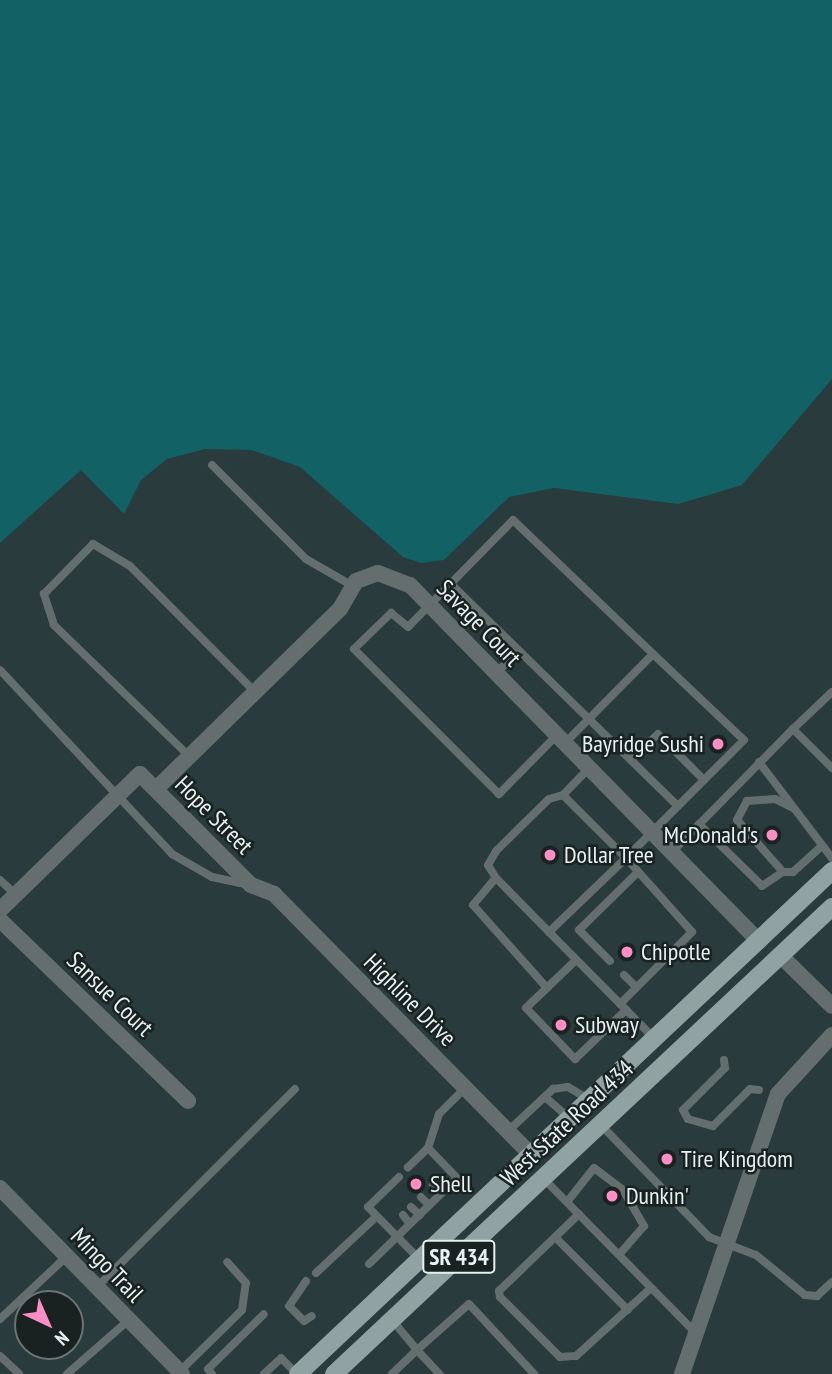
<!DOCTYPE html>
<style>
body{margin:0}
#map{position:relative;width:832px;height:1374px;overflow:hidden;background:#293b3c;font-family:"PT Sans Narrow",sans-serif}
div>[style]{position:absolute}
.green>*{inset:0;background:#126164}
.lane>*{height:8px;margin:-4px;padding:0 4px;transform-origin:4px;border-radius:4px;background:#656e6e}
.street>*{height:16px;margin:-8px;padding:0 8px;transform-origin:8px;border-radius:8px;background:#656e6e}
.primary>*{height:18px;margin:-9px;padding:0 9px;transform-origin:9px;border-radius:9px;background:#91a2a3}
.dots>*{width:19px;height:19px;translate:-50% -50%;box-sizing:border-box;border:4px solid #192121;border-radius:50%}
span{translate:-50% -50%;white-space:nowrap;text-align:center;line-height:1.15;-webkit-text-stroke:5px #192121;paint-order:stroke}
.shield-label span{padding:2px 5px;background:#192121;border:2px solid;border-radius:5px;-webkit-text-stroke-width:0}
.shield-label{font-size:23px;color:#e6f1f2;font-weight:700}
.street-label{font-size:24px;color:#e6f1f2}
.poi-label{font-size:24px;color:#e6f1f2}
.right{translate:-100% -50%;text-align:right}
.left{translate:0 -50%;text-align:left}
.north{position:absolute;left:14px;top:1290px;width:70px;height:70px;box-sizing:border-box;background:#192121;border:2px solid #6b7475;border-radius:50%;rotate:136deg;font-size:19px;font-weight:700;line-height:28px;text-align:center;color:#e6f1f2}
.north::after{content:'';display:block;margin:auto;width:24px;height:32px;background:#fb8fc5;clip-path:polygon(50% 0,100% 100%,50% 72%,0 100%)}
</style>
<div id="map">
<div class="green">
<i style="clip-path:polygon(0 0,832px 0,832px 379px,742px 485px,678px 504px,554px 488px,509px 497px,444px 560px,421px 563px,403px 557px,300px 467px,252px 450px,205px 449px,167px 459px,141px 480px,124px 514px,81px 470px,0 543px)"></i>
</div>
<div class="lane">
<i style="left:212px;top:465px;width:133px;rotate:45deg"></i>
<i style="left:306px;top:559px;width:54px;rotate:29.9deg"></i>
<i style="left:450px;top:583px;width:319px;rotate:44.4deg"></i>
<i style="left:0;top:670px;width:252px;rotate:46.9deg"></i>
<i style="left:172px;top:854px;width:46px;rotate:29.9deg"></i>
<i style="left:212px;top:877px;width:35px;rotate:12deg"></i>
<i style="left:496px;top:673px;width:32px;rotate:-44deg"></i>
<i style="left:832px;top:692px;width:54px;rotate:136.5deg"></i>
<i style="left:793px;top:729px;width:55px;rotate:45deg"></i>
<i style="left:557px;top:735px;width:83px;rotate:134.5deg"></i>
<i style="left:499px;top:794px;width:205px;rotate:-135deg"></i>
<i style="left:354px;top:649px;width:52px;rotate:-44.2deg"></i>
<i style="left:391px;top:613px;width:22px;rotate:39deg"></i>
<i style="left:408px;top:627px;width:150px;rotate:-45.5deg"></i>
<i style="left:513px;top:520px;width:194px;rotate:43.7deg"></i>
<i style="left:565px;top:743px;width:125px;rotate:-45.3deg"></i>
<i style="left:653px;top:654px;width:125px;rotate:43.4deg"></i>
<i style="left:744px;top:740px;width:167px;rotate:135deg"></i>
<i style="left:626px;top:858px;width:89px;rotate:-135deg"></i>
<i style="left:563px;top:795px;width:37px;rotate:-46deg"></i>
<i style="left:189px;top:756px;width:188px;rotate:-135.9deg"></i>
<i style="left:54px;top:625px;width:33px;rotate:-108deg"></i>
<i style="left:44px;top:594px;width:70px;rotate:-45.6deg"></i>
<i style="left:93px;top:544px;width:43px;rotate:30.7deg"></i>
<i style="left:130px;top:566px;width:177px;rotate:45.2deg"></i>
<i style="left:631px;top:760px;width:37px;rotate:-44deg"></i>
<i style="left:658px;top:734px;width:65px;rotate:45deg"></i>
<i style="left:759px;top:762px;width:121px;rotate:52.8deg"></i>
<i style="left:791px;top:807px;width:18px;rotate:-153deg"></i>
<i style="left:775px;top:799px;width:28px;rotate:176deg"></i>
<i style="left:747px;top:801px;width:21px;rotate:118deg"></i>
<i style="left:737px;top:820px;width:69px;rotate:48.5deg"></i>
<i style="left:783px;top:872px;width:10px"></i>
<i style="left:793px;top:872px;width:38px;rotate:-42deg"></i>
<i style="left:699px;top:824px;width:88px;rotate:44.5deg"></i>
<i style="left:762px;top:886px;width:25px;rotate:-34deg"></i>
<i style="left:672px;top:852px;width:173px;rotate:-45.5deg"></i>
<i style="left:496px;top:878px;width:15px;rotate:-122deg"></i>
<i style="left:488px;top:865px;width:16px;rotate:-60deg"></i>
<i style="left:496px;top:851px;width:74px;rotate:-44.5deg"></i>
<i style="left:549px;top:799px;width:15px;rotate:-16deg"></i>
<i style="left:0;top:880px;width:22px;rotate:43deg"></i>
<i style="left:576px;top:960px;width:69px;rotate:136.2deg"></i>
<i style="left:526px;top:1008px;width:71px;rotate:46.1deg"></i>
<i style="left:575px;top:1059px;width:71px;rotate:-43.9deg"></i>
<i style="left:610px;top:961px;width:44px;rotate:-135deg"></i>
<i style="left:579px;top:930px;width:80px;rotate:-44.5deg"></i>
<i style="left:624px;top:975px;width:17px;rotate:45deg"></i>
<i style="left:547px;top:988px;width:111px;rotate:-131.7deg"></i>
<i style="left:473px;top:905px;width:35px;rotate:-50deg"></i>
<i style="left:496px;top:878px;width:76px;rotate:45.5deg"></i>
<i style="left:620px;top:1004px;width:102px;rotate:-45deg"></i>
<i style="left:692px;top:932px;width:99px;rotate:-131.7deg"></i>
<i style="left:626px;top:858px;width:107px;rotate:136.1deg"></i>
<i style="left:549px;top:932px;width:151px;rotate:45.3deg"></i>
<i style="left:724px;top:1060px;width:8px;rotate:83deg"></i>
<i style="left:725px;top:1068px;width:59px;rotate:135deg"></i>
<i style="left:683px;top:1110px;width:10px;rotate:61deg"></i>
<i style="left:688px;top:1119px;width:26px;rotate:16deg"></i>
<i style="left:713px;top:1126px;width:52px;rotate:-45deg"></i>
<i style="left:750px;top:1089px;width:9px;rotate:6deg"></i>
<i style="left:545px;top:1097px;width:32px;rotate:41deg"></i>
<i style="left:601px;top:1125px;width:156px;rotate:46deg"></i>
<i style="left:709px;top:1237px;width:50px;rotate:21deg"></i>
<i style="left:756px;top:1255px;width:63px;rotate:39.2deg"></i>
<i style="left:805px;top:1295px;width:12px;rotate:5deg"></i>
<i style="left:817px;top:1296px;width:21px;rotate:-43deg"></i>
<i style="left:508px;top:1131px;width:62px;rotate:-43deg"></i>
<i style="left:553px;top:1089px;width:15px;rotate:-8deg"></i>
<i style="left:568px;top:1087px;width:26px;rotate:31deg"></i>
<i style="left:428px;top:1148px;width:36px;rotate:-72deg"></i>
<i style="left:439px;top:1114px;width:37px;rotate:-45deg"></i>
<i style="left:399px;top:1177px;width:43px;rotate:135.9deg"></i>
<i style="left:368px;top:1207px;width:74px;rotate:45.5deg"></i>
<i style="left:441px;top:1178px;width:11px;rotate:41deg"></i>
<i style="left:543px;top:1178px;width:218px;rotate:45.4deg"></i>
<i style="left:433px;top:1185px;width:11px;rotate:45deg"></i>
<i style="left:421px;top:1197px;width:11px;rotate:45deg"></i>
<i style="left:567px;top:1202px;width:43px;rotate:-51.5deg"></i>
<i style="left:594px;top:1168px;width:36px;rotate:37deg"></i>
<i style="left:623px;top:1190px;width:42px;rotate:59.7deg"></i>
<i style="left:644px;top:1226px;width:38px;rotate:131deg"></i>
<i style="left:411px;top:1207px;width:12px;rotate:42deg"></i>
<i style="left:579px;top:1214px;width:111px;rotate:136.1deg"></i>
<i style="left:499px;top:1291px;width:6px;rotate:81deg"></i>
<i style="left:500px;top:1297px;width:85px;rotate:45deg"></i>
<i style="left:560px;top:1357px;width:16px;rotate:-4deg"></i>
<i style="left:576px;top:1356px;width:101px;rotate:-42.2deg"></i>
<i style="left:403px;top:1215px;width:11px;rotate:52deg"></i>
<i style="left:555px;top:1237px;width:103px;rotate:45deg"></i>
<i style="left:369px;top:1264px;width:123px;rotate:-44.3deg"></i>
<i style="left:457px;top:1178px;width:42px;rotate:-134deg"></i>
<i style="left:428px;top:1148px;width:28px;rotate:136deg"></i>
<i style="left:316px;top:1273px;width:83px;rotate:-43.1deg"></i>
<i style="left:306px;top:1281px;width:30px;rotate:124deg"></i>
<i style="left:289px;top:1306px;width:21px;rotate:45deg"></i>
<i style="left:304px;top:1321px;width:9px;rotate:-32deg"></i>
<i style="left:97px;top:1287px;width:280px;rotate:-45deg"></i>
<i style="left:0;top:1319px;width:92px;rotate:-43.2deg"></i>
<i style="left:392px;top:1320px;width:39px;rotate:50deg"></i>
<i style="left:417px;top:1350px;width:69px;rotate:-41.5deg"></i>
<i style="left:469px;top:1304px;width:96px;rotate:47.1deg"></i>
<i style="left:0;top:1356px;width:26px;rotate:43deg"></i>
<i style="left:179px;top:1372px;width:88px;rotate:-44.5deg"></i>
<i style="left:242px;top:1310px;width:27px;rotate:-82deg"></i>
<i style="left:246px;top:1283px;width:28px;rotate:-132deg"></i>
<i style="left:67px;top:1374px;width:82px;rotate:-41.1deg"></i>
<i style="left:212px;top:1374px;width:6px;rotate:-129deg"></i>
<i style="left:208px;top:1369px;width:78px;rotate:-44.5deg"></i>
<i style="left:264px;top:1374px;width:23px;rotate:-43deg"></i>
<i style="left:281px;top:1358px;width:23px;rotate:45deg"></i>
<i style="left:392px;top:1374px;width:35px;rotate:-44deg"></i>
<i style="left:417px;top:1350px;width:33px;rotate:47deg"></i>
</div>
<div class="street">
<i style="left:156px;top:789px;width:257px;rotate:-44.4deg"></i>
<i style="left:340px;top:609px;width:32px;rotate:-60deg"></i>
<i style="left:356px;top:581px;width:23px;rotate:-20deg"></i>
<i style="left:378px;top:573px;width:34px;rotate:21deg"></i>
<i style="left:410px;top:585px;width:499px;rotate:45.6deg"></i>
<i style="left:0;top:910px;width:195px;rotate:-44.2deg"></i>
<i style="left:140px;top:774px;width:157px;rotate:45deg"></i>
<i style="left:251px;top:885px;width:25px;rotate:21deg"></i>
<i style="left:274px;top:894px;width:366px;rotate:45.4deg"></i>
<i style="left:0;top:920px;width:261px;rotate:43.9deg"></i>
<i style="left:781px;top:956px;width:71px;rotate:44.4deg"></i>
<i style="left:0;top:1188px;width:260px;rotate:45.6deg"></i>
<i style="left:682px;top:1374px;width:296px;rotate:-71.1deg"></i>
<i style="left:778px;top:1094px;width:80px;rotate:-47.5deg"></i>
</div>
<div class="primary">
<i style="left:298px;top:1374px;width:734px;rotate:-43.29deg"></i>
<i style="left:334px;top:1374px;width:683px;rotate:-43.16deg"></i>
</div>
<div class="dots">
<i style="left:718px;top:744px;background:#fb8fc5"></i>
<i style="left:772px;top:835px;background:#fb8fc5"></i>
<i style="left:550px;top:855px;background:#fb8fc5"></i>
<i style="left:627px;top:952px;background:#fb8fc5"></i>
<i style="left:561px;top:1025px;background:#fb8fc5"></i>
<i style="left:667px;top:1159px;background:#fb8fc5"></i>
<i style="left:416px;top:1184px;background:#fb8fc5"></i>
<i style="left:612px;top:1196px;background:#fb8fc5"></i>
</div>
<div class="shield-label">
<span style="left:459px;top:1257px">SR 434</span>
</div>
<div class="street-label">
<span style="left:479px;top:623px;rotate:46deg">Savage Court</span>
<span style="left:214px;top:815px;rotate:45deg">Hope Street</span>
<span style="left:110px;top:994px;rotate:44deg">Sansue Court</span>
<span style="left:410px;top:1000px;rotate:45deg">Highline Drive</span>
<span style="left:567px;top:1123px;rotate:-43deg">West State Road 434</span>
<span style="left:107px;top:1265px;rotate:46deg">Mingo Trail</span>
</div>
<div class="poi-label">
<span class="right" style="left:704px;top:744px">Bayridge Sushi</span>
<span class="right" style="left:758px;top:835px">McDonald's</span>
<span class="left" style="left:564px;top:855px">Dollar Tree</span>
<span class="left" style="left:641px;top:952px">Chipotle</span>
<span class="left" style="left:575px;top:1025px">Subway</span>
<span class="left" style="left:681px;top:1159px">Tire Kingdom</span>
<span class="left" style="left:430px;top:1184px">Shell</span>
<span class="left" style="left:626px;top:1196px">Dunkin'</span>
</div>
<div class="north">N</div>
</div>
